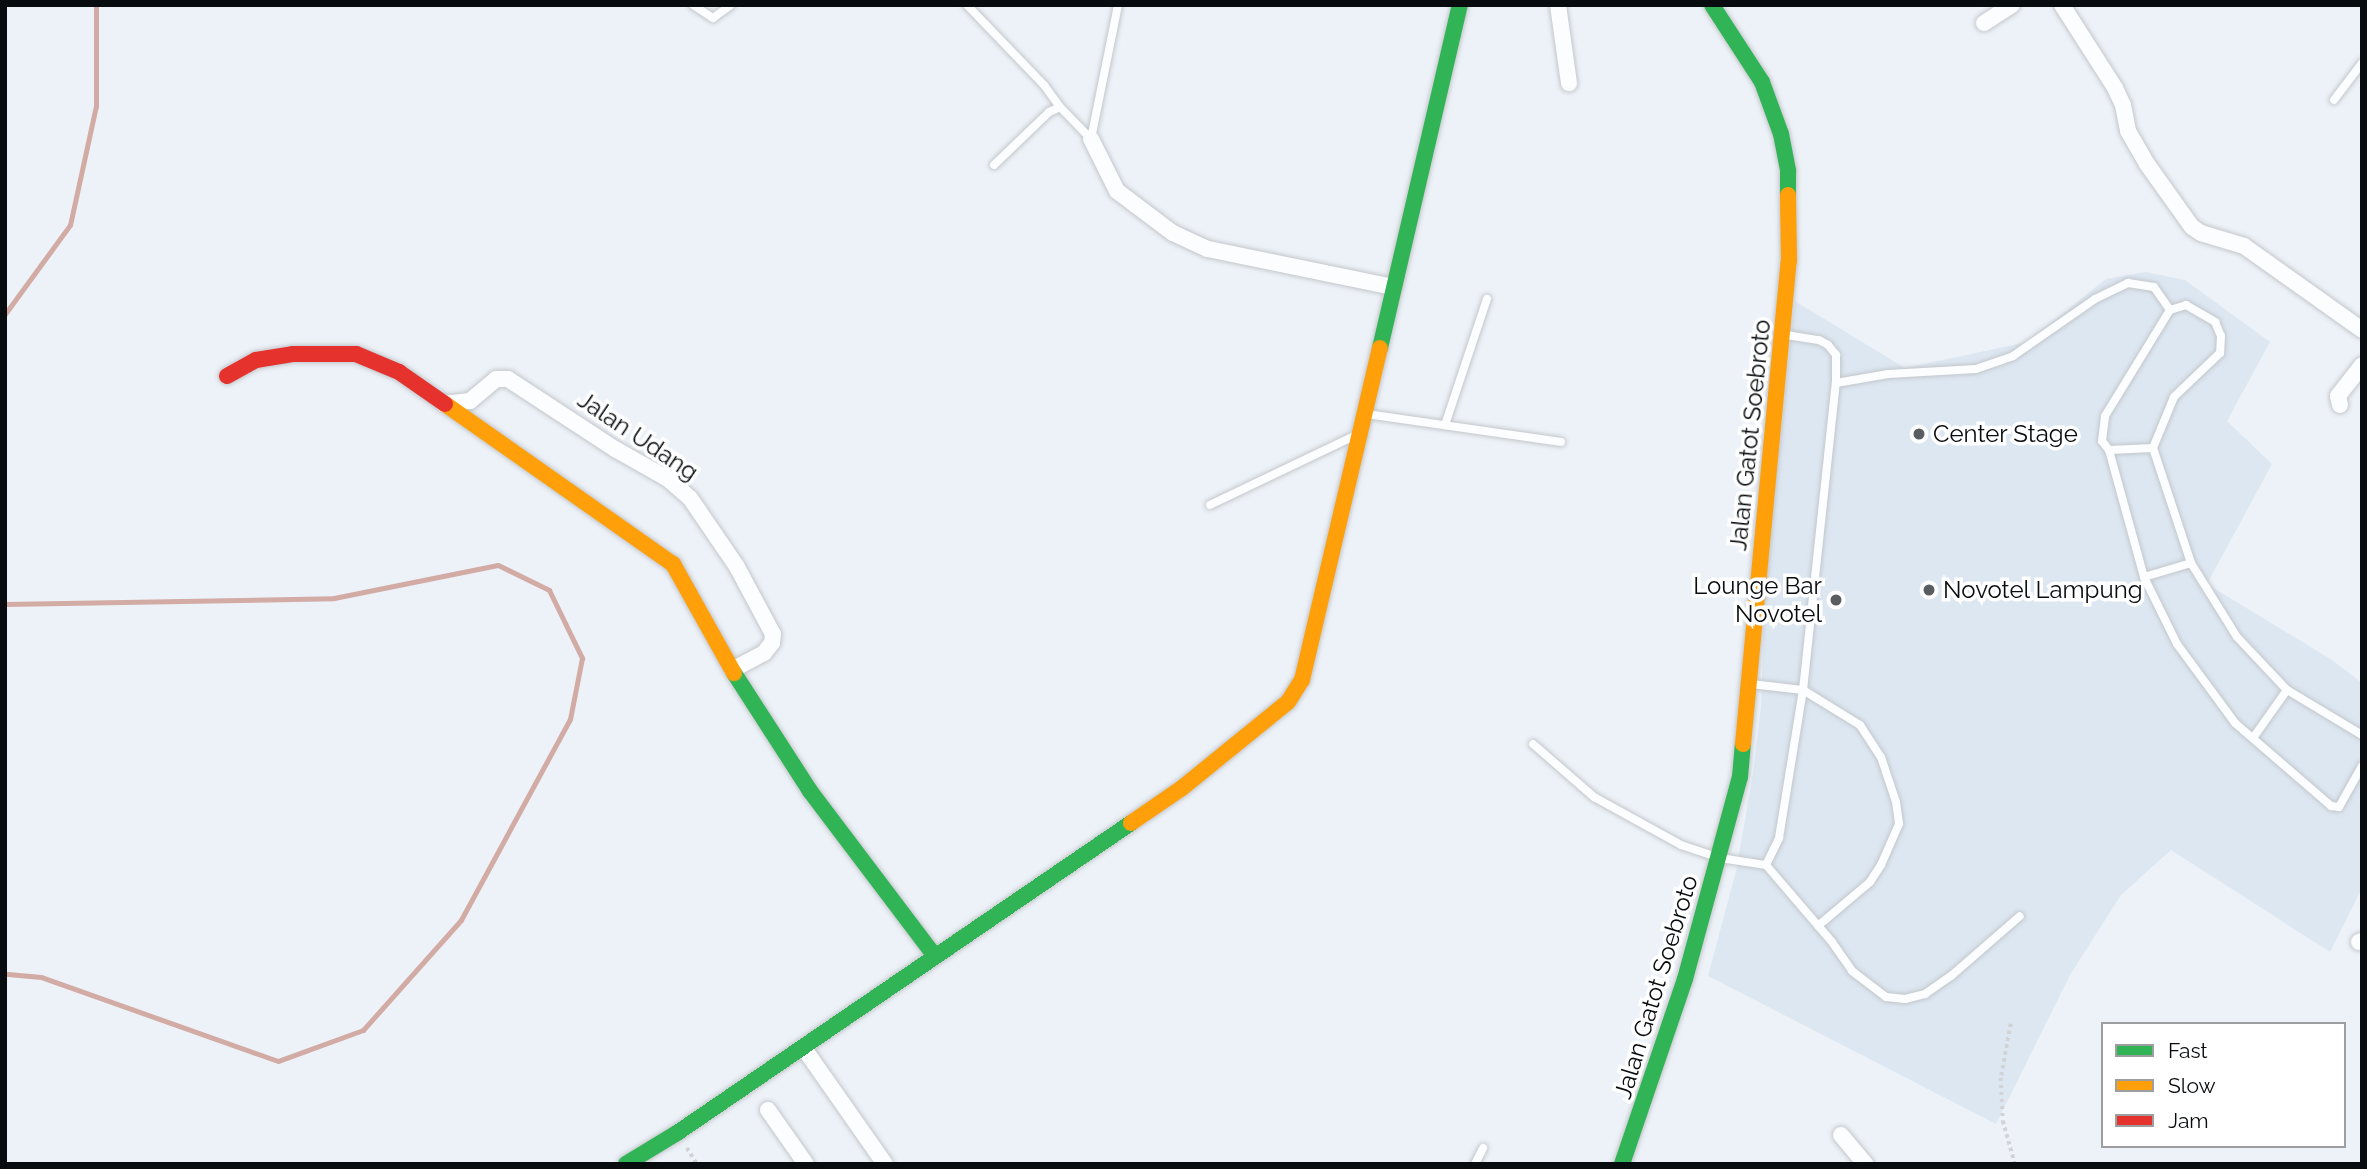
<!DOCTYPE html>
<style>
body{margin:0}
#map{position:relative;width:2367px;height:1169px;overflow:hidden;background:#edf2f8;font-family:Raleway,sans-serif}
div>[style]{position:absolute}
.built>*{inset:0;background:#dde7f2}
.stream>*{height:5px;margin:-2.5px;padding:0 2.5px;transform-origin:2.5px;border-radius:2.5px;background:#d2aba5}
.path>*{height:3.5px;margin-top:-1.75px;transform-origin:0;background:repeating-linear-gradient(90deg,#d2d3d4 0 3.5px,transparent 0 7px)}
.roads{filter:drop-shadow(0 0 2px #c3c7cb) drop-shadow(0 0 2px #c3c7cb)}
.lane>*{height:8px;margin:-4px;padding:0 4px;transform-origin:4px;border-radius:4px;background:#fcfdfe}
.street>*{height:16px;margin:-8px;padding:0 8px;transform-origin:8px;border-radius:8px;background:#fcfdfe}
.fast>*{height:16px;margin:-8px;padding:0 8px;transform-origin:8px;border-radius:8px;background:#30b455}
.slow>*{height:16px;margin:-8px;padding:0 8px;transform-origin:8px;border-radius:8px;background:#ff9f0a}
.jam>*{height:16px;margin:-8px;padding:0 8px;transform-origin:8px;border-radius:8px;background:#e5322d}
.dots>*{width:19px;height:19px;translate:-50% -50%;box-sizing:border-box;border:4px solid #fff;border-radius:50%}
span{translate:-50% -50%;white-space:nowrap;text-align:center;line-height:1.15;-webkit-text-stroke:7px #fff;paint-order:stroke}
.poi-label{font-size:24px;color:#090c0f}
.left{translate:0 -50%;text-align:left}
.right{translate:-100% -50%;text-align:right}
.street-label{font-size:24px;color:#090c0f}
.frame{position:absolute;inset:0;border:7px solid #090c0f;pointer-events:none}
.legend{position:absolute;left:2101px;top:1022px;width:245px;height:126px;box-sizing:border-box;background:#fff;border:2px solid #9d9e9f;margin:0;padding:9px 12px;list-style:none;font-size:21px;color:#090c0f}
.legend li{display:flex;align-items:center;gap:14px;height:35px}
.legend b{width:35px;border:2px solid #9d9e9f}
</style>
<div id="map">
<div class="built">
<i style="clip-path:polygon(2146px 272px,2185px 280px,2270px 342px,2227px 421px,2272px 464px,2207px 584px,2332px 660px,2362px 683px,2362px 888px,2330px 952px,2171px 850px,2121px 895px,2070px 975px,1996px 1124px,1708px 976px,1736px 871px,1753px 774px,1761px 707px,1765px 580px,1795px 301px,1905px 368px,2027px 342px,2106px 279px)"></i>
</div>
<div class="stream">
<i style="left:5px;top:314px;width:110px;rotate:-53.9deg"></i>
<i style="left:70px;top:225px;width:122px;rotate:-77.7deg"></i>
<i style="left:96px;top:106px;width:101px;rotate:-90deg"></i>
<i style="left:5px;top:604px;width:329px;rotate:-1deg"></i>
<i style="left:334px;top:598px;width:167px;rotate:-11.4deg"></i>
<i style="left:498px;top:565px;width:57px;rotate:26.1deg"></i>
<i style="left:549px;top:590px;width:76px;rotate:64.1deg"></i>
<i style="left:582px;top:658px;width:62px;rotate:101.1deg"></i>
<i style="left:570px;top:719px;width:229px;rotate:118.5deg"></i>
<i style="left:461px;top:920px;width:147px;rotate:131.7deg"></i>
<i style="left:363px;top:1030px;width:90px;rotate:160deg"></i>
<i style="left:278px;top:1061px;width:251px;rotate:-160.5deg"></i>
<i style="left:41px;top:977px;width:36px;rotate:-175deg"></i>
</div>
<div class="path">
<i style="left:2011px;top:1024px;width:55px;rotate:100.5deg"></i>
<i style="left:2001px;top:1078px;width:43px;rotate:87.3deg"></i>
<i style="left:2003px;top:1121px;width:45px;rotate:74.4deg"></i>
<i style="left:687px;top:1148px;width:19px;rotate:58deg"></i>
</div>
<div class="roads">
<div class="lane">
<i style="left:693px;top:5px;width:24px;rotate:33deg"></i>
<i style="left:713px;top:18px;width:22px;rotate:-36deg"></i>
<i style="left:967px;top:5px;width:111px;rotate:46.1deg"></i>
<i style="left:1044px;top:85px;width:27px;rotate:54deg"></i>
<i style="left:2334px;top:100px;width:46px;rotate:-52.9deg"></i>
<i style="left:1091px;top:139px;width:137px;rotate:-78.6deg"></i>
<i style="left:994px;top:165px;width:76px;rotate:-43.9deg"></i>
<i style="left:1049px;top:112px;width:12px;rotate:-24deg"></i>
<i style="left:1060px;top:107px;width:45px;rotate:45.9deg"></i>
<i style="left:1786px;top:335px;width:33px;rotate:9deg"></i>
<i style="left:1819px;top:340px;width:10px;rotate:29deg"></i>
<i style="left:1828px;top:345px;width:13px;rotate:51deg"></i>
<i style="left:1836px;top:355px;width:28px;rotate:90deg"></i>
<i style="left:1367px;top:414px;width:196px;rotate:8.2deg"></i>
<i style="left:1445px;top:425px;width:133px;rotate:-71.6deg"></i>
<i style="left:2153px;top:448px;width:44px;rotate:177.4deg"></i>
<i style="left:2109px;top:450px;width:11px;rotate:-128deg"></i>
<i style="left:2102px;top:441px;width:25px;rotate:-83deg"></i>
<i style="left:2105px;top:416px;width:124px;rotate:-58.5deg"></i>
<i style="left:2170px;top:310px;width:17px;rotate:-17deg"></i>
<i style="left:2186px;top:305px;width:34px;rotate:30deg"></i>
<i style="left:2215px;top:322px;width:15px;rotate:67deg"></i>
<i style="left:2221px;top:336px;width:17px;rotate:93deg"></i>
<i style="left:2220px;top:353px;width:64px;rotate:136.3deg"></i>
<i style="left:2174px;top:397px;width:55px;rotate:112.4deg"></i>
<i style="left:2153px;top:448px;width:121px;rotate:71.7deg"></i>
<i style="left:2109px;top:450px;width:132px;rotate:74.6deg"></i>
<i style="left:1210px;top:505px;width:162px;rotate:-25.6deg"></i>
<i style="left:1751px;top:684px;width:52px;rotate:6.6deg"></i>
<i style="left:1803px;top:690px;width:67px;rotate:31.6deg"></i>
<i style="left:1860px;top:725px;width:38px;rotate:57deg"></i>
<i style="left:1881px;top:757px;width:47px;rotate:71.6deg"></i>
<i style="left:1896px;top:802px;width:22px;rotate:82deg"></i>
<i style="left:1899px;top:824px;width:45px;rotate:113.7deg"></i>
<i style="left:1881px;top:865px;width:20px;rotate:123deg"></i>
<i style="left:1870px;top:882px;width:68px;rotate:139.8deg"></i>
<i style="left:2362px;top:735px;width:87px;rotate:-149deg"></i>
<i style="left:2287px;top:690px;width:73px;rotate:-133.3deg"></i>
<i style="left:2237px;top:637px;width:87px;rotate:-121.9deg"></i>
<i style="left:2191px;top:563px;width:49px;rotate:163.4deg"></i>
<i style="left:2144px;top:577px;width:75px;rotate:63.8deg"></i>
<i style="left:2177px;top:644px;width:98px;rotate:53.7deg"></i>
<i style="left:2235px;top:723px;width:127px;rotate:40.8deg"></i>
<i style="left:2331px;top:806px;width:8px;rotate:7deg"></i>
<i style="left:2339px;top:807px;width:47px;rotate:-60.7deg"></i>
<i style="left:2253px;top:738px;width:59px;rotate:-54.7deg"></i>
<i style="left:1533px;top:744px;width:81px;rotate:41deg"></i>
<i style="left:1594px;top:797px;width:99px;rotate:28.9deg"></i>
<i style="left:1681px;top:845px;width:41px;rotate:18.4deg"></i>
<i style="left:1720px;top:858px;width:47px;rotate:8.7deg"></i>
<i style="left:1766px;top:865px;width:30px;rotate:-64deg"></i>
<i style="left:1779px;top:838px;width:150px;rotate:-80.8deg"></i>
<i style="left:1803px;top:690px;width:309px;rotate:-83.9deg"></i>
<i style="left:1836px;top:383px;width:53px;rotate:-9.8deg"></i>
<i style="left:1888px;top:374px;width:88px;rotate:-3.3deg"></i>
<i style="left:1976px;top:369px;width:39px;rotate:-19deg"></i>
<i style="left:2013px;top:356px;width:100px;rotate:-34.8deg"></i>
<i style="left:2095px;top:299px;width:37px;rotate:-26deg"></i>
<i style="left:2128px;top:283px;width:26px;rotate:9deg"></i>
<i style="left:2154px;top:287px;width:28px;rotate:55deg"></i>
<i style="left:1766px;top:865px;width:101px;rotate:49.4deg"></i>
<i style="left:1832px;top:942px;width:35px;rotate:55deg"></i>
<i style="left:1852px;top:971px;width:43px;rotate:37.4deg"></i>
<i style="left:1886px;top:997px;width:19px;rotate:6deg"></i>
<i style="left:1905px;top:999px;width:21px;rotate:-14deg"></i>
<i style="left:1925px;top:994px;width:32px;rotate:-35deg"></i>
<i style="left:1951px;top:976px;width:91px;rotate:-41deg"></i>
<i style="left:1475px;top:1164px;width:18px;rotate:-63deg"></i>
</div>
<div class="street">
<i style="left:1558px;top:5px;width:79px;rotate:82deg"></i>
<i style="left:2062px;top:5px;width:98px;rotate:57.4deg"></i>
<i style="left:2115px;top:88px;width:19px;rotate:65deg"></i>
<i style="left:2123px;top:105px;width:26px;rotate:79deg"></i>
<i style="left:2128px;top:131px;width:38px;rotate:60deg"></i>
<i style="left:2147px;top:164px;width:77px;rotate:54.5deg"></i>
<i style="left:2192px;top:227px;width:11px;rotate:34deg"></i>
<i style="left:2201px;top:233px;width:45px;rotate:16.8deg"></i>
<i style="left:2244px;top:246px;width:145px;rotate:35.4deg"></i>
<i style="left:1984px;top:23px;width:33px;rotate:-33deg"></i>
<i style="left:1091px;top:139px;width:58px;rotate:63.4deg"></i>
<i style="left:1117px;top:191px;width:70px;rotate:36.9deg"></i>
<i style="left:1173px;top:233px;width:38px;rotate:25deg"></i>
<i style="left:1208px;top:249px;width:189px;rotate:11.6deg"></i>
<i style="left:444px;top:404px;width:26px;rotate:-7deg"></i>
<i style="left:470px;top:401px;width:34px;rotate:-40deg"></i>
<i style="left:496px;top:379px;width:12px"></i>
<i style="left:508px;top:379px;width:128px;rotate:33.2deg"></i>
<i style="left:615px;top:449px;width:61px;rotate:29.5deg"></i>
<i style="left:668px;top:479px;width:29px;rotate:41deg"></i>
<i style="left:690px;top:498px;width:83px;rotate:55.7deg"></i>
<i style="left:737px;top:567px;width:76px;rotate:61.8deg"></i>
<i style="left:773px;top:634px;width:9px;rotate:96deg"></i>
<i style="left:772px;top:643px;width:13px;rotate:129deg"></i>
<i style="left:764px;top:653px;width:36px;rotate:152deg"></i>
<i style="left:2340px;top:405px;width:9px;rotate:-103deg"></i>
<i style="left:2338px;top:396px;width:39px;rotate:-52deg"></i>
<i style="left:2359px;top:942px;width:3px;rotate:-18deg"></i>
<i style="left:803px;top:1047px;width:143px;rotate:55deg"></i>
<i style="left:768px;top:1110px;width:66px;rotate:54.9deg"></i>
<i style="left:1841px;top:1135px;width:38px;rotate:50deg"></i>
</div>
<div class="fast">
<i style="left:1712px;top:5px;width:92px;rotate:57deg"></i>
<i style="left:1762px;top:82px;width:55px;rotate:69.9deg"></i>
<i style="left:1781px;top:134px;width:38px;rotate:79deg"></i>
<i style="left:1788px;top:171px;width:24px;rotate:90deg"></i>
<i style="left:1380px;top:348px;width:352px;rotate:-76.9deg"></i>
<i style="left:734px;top:673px;width:140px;rotate:57.2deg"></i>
<i style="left:810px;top:791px;width:207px;rotate:52.9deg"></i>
<i style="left:626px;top:1164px;width:60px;rotate:-31.3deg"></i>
<i style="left:677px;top:1133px;width:550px;rotate:-34.33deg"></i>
<i style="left:1622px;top:1164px;width:195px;rotate:-71.2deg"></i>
<i style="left:1685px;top:979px;width:209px;rotate:-74.8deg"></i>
<i style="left:1740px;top:777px;width:33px;rotate:-85deg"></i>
</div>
<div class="slow">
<i style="left:445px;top:404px;width:279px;rotate:35.1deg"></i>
<i style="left:673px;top:564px;width:125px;rotate:60.8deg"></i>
<i style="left:1743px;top:744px;width:485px;rotate:-84.6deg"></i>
<i style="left:1789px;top:261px;width:66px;rotate:-90.9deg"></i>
<i style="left:1131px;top:823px;width:62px;rotate:-34.5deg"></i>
<i style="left:1182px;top:788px;width:136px;rotate:-39.1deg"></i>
<i style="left:1288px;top:702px;width:26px;rotate:-58deg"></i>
<i style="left:1302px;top:680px;width:341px;rotate:-76.8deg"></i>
</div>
<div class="jam">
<i style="left:227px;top:376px;width:33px;rotate:-29deg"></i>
<i style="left:256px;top:360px;width:37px;rotate:-9deg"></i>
<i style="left:293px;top:354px;width:63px"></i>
<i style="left:356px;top:354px;width:47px;rotate:22.7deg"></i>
<i style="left:399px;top:372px;width:56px;rotate:34.8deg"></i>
</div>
</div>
<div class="dots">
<i style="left:1919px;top:434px;background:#595c61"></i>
<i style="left:1929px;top:590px;background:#595c61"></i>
<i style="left:1836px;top:600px;background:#595c61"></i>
</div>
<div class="poi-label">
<span class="left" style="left:1933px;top:434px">Center Stage</span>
<span class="right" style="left:1822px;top:600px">Lounge Bar<br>Novotel</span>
<span class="left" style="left:1943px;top:590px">Novotel Lampung</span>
</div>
<div class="street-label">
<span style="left:1750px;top:435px;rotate:-84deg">Jalan Gatot Soebroto</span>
<span style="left:638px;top:436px;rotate:34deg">Jalan Udang</span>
<span style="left:1656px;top:987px;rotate:-73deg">Jalan Gatot Soebroto</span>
</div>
<div class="frame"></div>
<ul class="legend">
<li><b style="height:9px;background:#30b455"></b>Fast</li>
<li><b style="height:9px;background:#ff9f0a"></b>Slow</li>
<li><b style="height:9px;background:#e5322d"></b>Jam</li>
</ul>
</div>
